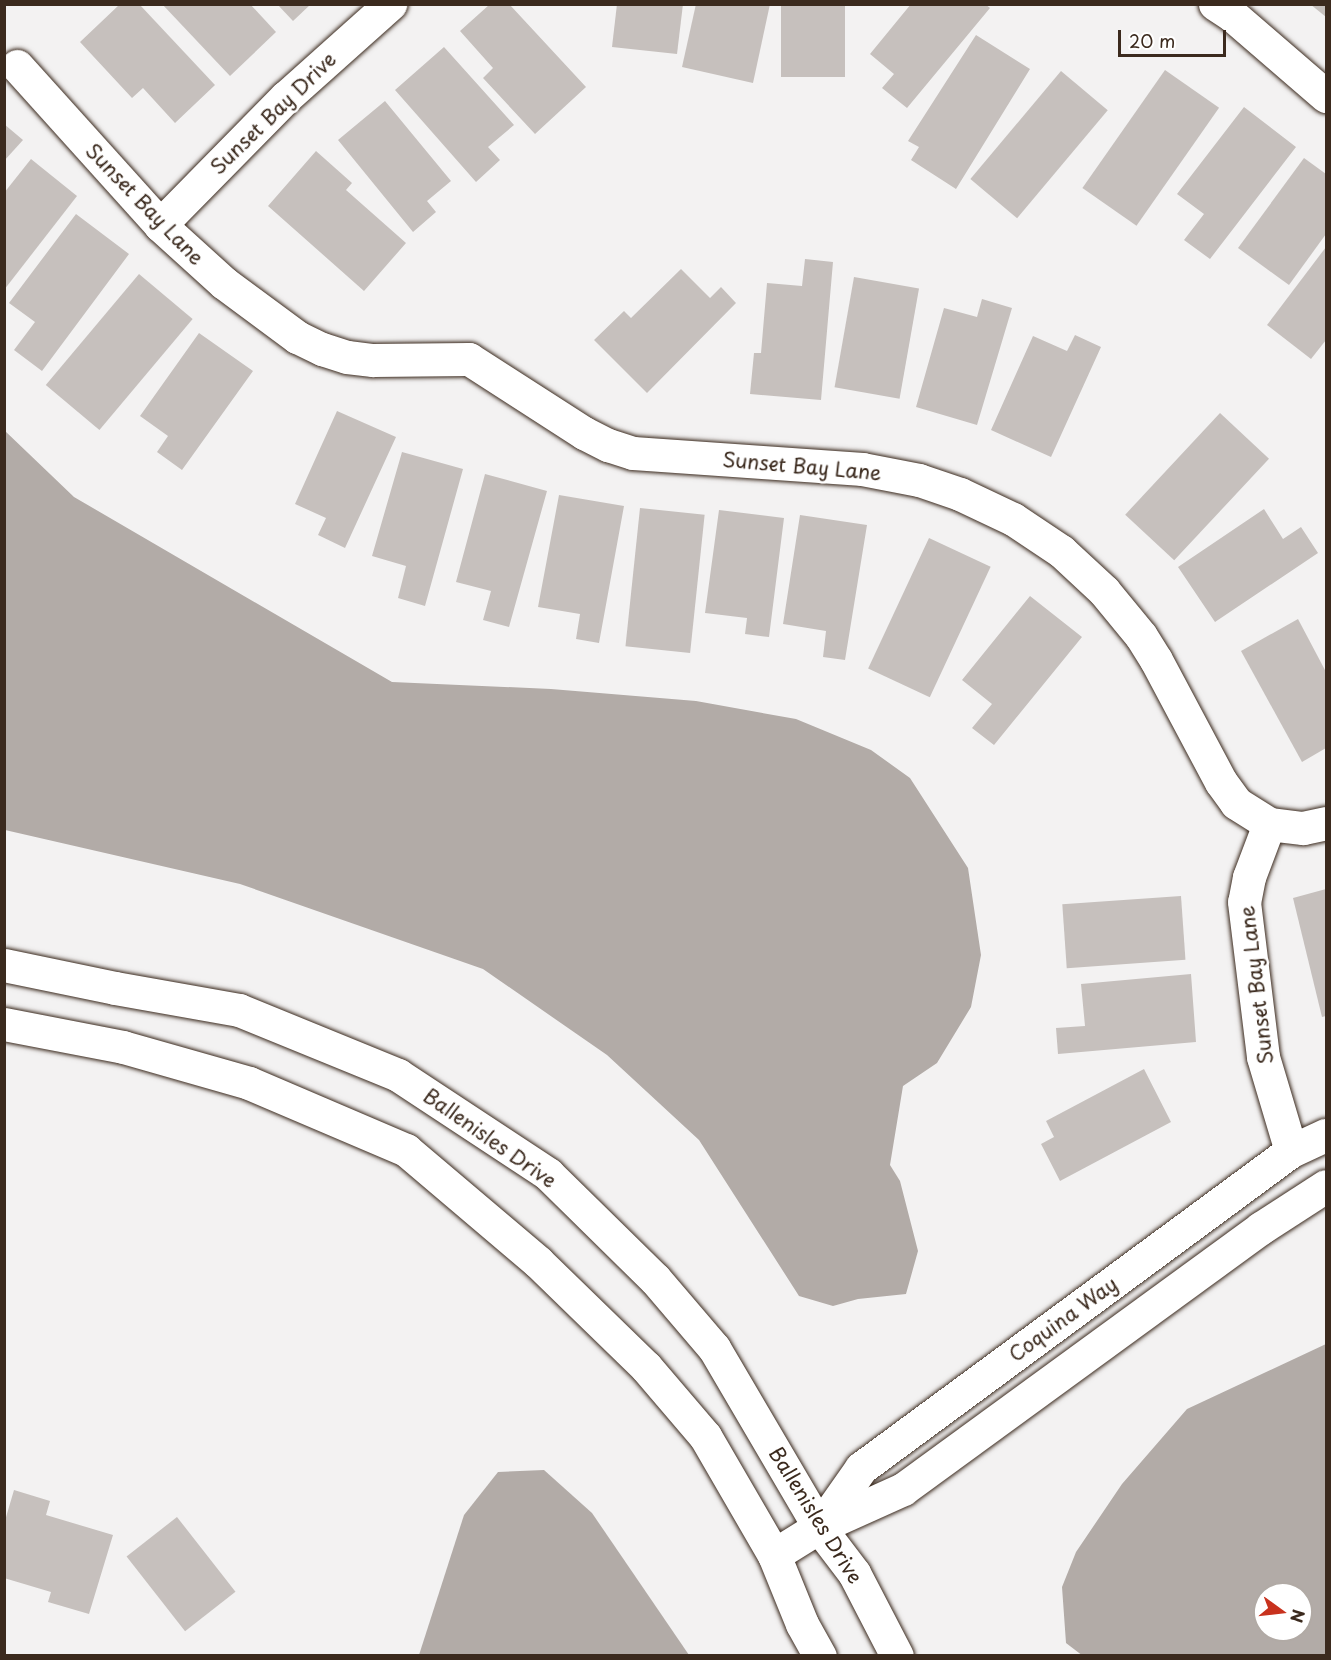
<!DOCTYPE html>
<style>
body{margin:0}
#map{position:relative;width:1331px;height:1660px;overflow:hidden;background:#f3f2f2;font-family:"Playpen Sans",sans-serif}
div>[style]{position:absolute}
.water>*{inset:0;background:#b2aba7}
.building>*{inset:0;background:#c6c0bd;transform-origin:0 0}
.roads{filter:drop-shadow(0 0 2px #3b2a1e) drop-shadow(0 0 2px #3b2a1e)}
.street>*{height:33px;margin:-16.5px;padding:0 16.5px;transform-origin:16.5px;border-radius:16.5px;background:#fff}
span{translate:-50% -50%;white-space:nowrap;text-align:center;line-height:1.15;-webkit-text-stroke:5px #fff;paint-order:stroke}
.street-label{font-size:20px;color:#3b2a1e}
.frame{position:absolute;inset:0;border:6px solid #3b2a1e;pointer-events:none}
.north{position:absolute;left:1253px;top:1582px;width:60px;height:60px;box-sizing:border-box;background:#fff;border:2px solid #b1aaa5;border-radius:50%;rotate:105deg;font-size:16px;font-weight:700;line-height:24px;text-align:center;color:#3b2a1e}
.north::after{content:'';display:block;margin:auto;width:21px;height:27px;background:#c8321e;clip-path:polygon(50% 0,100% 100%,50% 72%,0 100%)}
.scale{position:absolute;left:1118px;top:30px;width:108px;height:27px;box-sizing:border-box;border:3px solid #3b2a1e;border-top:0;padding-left:8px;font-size:18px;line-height:21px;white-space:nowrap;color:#3b2a1e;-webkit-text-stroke:4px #fff;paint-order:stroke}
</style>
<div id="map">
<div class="water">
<i style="clip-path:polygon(4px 430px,74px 497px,392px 682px,551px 689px,696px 701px,796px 719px,871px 750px,910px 778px,968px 868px,981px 955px,971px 1007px,937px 1063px,903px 1086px,890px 1165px,900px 1181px,918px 1251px,906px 1294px,858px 1299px,833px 1306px,799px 1296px,699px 1140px,607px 1055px,483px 969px,240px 884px,5px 830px)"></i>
<i style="clip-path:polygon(evenodd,1326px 1344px,1326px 1655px,1083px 1656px,1066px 1643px,1062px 1587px,1076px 1552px,1122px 1484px,1187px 1409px,1326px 1344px,1265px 1594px,1301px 1594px,1301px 1630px,1265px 1630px,1265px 1594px)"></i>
<i style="clip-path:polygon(544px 1470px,592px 1513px,689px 1655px,419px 1655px,464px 1515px,498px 1472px)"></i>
</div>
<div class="building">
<i style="clip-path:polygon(162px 4px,250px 4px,276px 32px,230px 76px)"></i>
<i style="clip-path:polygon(277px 4px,311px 4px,293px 21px)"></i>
<i style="clip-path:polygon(617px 4px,683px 4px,677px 54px,612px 47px)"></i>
<i style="clip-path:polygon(696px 4px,770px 4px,753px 83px,682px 67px)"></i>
<i style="left:781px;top:4px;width:64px;height:73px"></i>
<i style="clip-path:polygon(911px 4px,985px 4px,990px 8px,907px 108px,882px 88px,894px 74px,870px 54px)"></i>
<i style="clip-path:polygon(1310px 4px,1326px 4px,1326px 17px)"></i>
<i style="clip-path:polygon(119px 5px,140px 5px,215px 85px,175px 123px,143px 88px,132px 98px,80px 42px)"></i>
<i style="clip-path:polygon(489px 5px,510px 5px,586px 87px,535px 134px,483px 78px,493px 68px,460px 31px)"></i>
<i style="clip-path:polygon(976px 35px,1030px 69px,956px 189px,911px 160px,919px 147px,908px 141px)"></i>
<i style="clip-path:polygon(444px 47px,514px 125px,488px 147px,500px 160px,476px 182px,395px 90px)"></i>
<i style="left:1165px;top:70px;width:66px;height:144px;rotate:35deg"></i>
<i style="left:1061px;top:71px;width:61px;height:141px;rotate:40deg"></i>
<i style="clip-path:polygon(385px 101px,451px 181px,427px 201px,436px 212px,413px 232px,338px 140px)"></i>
<i style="clip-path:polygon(1244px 107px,1296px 147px,1210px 259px,1184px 240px,1204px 214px,1177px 194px)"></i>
<i style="clip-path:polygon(4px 124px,23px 140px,4px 161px)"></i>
<i style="clip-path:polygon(316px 151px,352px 183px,346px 190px,406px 243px,364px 291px,268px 206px)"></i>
<i style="clip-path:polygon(1304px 158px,1326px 174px,1326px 234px,1289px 285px,1238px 248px)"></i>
<i style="clip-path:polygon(31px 159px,77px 196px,4px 290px,4px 193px)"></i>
<i style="clip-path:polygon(76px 214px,129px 254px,42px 371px,14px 350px,35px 322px,9px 303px)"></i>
<i style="clip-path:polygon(1326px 247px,1326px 340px,1311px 359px,1267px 325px)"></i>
<i style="clip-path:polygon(805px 259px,833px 262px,821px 400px,750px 394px,754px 353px,761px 353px,767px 283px,802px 286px)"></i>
<i style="clip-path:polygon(681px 269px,710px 298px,721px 287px,736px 303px,647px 393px,594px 340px,624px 311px,631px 318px)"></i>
<i style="left:139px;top:274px;width:70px;height:145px;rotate:40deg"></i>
<i style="left:854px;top:277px;width:66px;height:112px;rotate:10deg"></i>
<i style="clip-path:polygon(982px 299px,1012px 308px,977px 425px,916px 407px,944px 308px,977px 317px)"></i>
<i style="clip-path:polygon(199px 333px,253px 371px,182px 470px,157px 452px,168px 436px,140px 416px)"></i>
<i style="clip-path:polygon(1075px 335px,1101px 347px,1051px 457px,991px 430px,1033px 336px,1067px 351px)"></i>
<i style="clip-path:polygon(337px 411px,396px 437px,345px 548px,318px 535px,326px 518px,295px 504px)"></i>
<i style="left:1220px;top:413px;width:67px;height:139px;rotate:43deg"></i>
<i style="clip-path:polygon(402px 452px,463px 469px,425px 606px,398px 598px,406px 566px,372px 556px)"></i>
<i style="clip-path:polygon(485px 474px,547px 491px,509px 627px,483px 620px,491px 591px,456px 582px)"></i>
<i style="clip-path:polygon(559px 495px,624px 506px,599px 643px,576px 639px,580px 614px,538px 607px)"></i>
<i style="left:640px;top:508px;width:65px;height:139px;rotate:6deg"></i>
<i style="clip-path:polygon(1264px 509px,1283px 539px,1301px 527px,1318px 553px,1215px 622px,1178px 567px)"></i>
<i style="clip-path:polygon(719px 510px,784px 518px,769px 637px,745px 634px,747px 618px,705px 613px)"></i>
<i style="clip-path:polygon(800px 515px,867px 525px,845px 660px,823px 657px,826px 631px,783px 624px)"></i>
<i style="left:929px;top:538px;width:68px;height:144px;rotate:25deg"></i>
<i style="clip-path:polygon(1030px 596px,1082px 637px,994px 745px,972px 728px,992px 704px,962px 680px)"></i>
<i style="clip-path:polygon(1298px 619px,1326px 672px,1326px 748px,1302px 762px,1241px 651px)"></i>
<i style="clip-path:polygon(1326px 889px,1326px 1016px,1322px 1017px,1293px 898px)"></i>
<i style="left:1181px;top:896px;width:64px;height:119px;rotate:86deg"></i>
<i style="clip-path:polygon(1191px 974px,1196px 1042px,1058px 1054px,1056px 1028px,1085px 1026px,1081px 984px)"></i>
<i style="clip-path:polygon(1144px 1069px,1171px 1122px,1060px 1181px,1041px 1144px,1054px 1137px,1046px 1121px)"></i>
<i style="clip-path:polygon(14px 1490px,50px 1501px,46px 1515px,113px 1535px,89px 1614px,48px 1602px,51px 1592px,4px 1578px,4px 1524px)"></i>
<i style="left:177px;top:1517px;width:95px;height:64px;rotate:52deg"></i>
</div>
<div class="roads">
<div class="street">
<i style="left:1215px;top:4px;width:20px;rotate:33deg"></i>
<i style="left:1232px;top:15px;width:124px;rotate:40.8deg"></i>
<i style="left:17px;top:66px;width:214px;rotate:48deg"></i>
<i style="left:160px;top:225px;width:86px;rotate:42.2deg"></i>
<i style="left:224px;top:283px;width:91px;rotate:36.5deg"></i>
<i style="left:297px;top:337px;width:28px;rotate:26deg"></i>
<i style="left:322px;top:349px;width:26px;rotate:18deg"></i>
<i style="left:347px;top:357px;width:26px;rotate:7deg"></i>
<i style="left:373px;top:360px;width:96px;rotate:-0.6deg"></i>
<i style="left:469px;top:359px;width:137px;rotate:32.8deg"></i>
<i style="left:584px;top:433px;width:27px;rotate:27deg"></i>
<i style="left:608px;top:445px;width:26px;rotate:18deg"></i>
<i style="left:633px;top:453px;width:230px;rotate:4deg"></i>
<i style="left:862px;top:469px;width:58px;rotate:10.9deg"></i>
<i style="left:919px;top:480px;width:43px;rotate:18.9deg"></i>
<i style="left:960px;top:494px;width:59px;rotate:25.3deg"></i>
<i style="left:1013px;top:519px;width:58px;rotate:33.7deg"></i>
<i style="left:1061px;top:551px;width:59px;rotate:42.9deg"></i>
<i style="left:1104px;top:591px;width:58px;rotate:50.6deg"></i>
<i style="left:1141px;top:636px;width:28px;rotate:58deg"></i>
<i style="left:1156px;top:660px;width:138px;rotate:62deg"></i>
<i style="left:1221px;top:782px;width:26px;rotate:54deg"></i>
<i style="left:1236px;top:803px;width:39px;rotate:32deg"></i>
<i style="left:1269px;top:824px;width:34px;rotate:7deg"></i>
<i style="left:1303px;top:828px;width:24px;rotate:-12deg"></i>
<i style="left:160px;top:225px;width:180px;rotate:-45.5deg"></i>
<i style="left:286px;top:97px;width:140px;rotate:-41.8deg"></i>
<i style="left:1269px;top:824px;width:57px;rotate:110.7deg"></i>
<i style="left:1249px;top:877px;width:25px;rotate:101deg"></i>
<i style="left:1244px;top:902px;width:156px;rotate:83deg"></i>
<i style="left:1263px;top:1057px;width:98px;rotate:73.4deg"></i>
<i style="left:4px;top:965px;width:113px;rotate:11.7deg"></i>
<i style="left:115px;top:988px;width:126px;rotate:10.1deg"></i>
<i style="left:239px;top:1010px;width:172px;rotate:22.2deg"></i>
<i style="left:398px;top:1075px;width:180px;rotate:33.4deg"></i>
<i style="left:548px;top:1174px;width:150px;rotate:44.5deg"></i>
<i style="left:655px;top:1279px;width:91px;rotate:49.5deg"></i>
<i style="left:714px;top:1348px;width:208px;rotate:59.6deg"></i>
<i style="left:819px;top:1527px;width:58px;rotate:52.7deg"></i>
<i style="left:854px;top:1573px;width:93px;rotate:62.6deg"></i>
<i style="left:4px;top:1024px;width:121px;rotate:10.9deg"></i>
<i style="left:123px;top:1047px;width:131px;rotate:15.9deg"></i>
<i style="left:249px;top:1083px;width:171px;rotate:23.1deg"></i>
<i style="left:406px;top:1150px;width:173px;rotate:40.3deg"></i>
<i style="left:538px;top:1262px;width:151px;rotate:44.2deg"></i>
<i style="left:646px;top:1367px;width:91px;rotate:49.5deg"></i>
<i style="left:705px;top:1436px;width:138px;rotate:59.9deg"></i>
<i style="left:774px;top:1555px;width:74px;rotate:67.9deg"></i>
<i style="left:802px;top:1624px;width:37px;rotate:61deg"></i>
<i style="left:821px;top:1525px;width:70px;rotate:-54.9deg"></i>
<i style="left:861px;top:1468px;width:534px;rotate:-36.4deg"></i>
<i style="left:1291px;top:1151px;width:38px;rotate:-25deg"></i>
<i style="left:774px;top:1555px;width:53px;rotate:-31.9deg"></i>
<i style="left:819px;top:1527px;width:92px;rotate:-24.3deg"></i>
<i style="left:903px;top:1489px;width:443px;rotate:-36.1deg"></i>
<i style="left:1261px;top:1228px;width:77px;rotate:-32.9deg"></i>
</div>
</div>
<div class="street-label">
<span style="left:273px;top:113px;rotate:-44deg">Sunset Bay Drive</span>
<span style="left:145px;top:204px;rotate:46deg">Sunset Bay Lane</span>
<span style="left:802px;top:466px;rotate:5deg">Sunset Bay Lane</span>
<span style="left:1256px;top:985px;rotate:-97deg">Sunset Bay Lane</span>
<span style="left:490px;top:1138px;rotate:35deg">Ballenisles Drive</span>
<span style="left:1063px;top:1319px;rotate:-36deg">Coquina Way</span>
<span style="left:816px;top:1515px;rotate:58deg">Ballenisles Drive</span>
</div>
<div class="frame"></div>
<div class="north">N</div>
<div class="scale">20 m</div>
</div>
